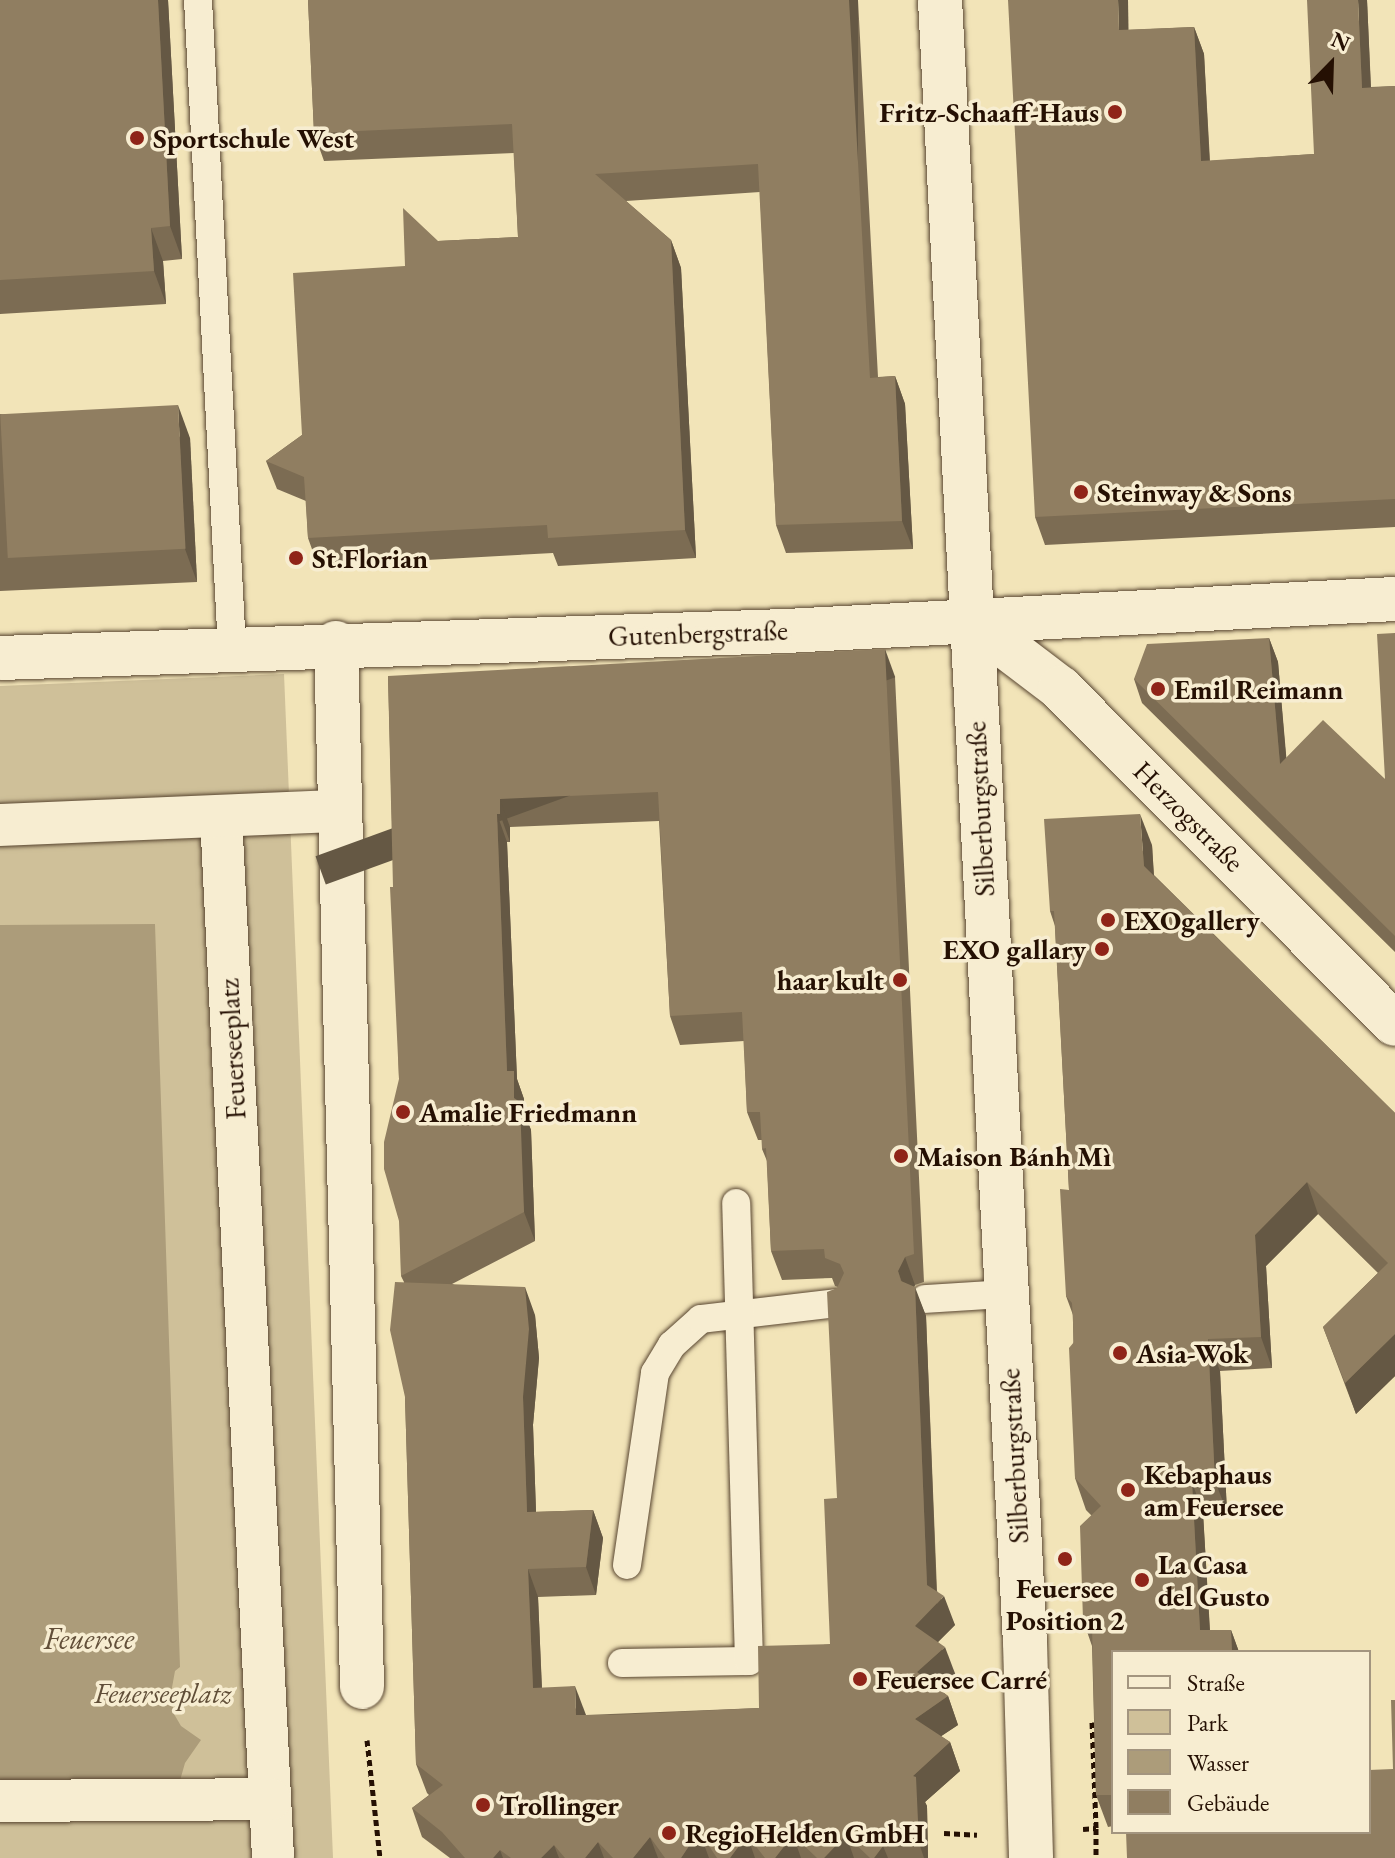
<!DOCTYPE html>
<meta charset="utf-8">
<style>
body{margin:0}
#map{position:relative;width:1395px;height:1858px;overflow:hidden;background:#f2e4b8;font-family:"EB Garamond",serif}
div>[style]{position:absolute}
.green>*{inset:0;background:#cfc099}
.water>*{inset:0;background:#ac9c7a}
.path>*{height:5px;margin-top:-2.5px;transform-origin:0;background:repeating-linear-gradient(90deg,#251003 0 6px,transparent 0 10px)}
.roads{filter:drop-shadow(0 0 2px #584530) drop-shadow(0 0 2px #584530)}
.service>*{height:28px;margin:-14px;padding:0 14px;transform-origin:14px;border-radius:14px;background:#f7edd1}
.pedestrian>*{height:42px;margin:-21px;padding:0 21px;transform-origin:21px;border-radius:21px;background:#f7edd1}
.minor>*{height:44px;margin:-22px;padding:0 22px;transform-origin:22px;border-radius:22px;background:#f7edd1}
.tertiary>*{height:44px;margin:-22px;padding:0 22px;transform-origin:22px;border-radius:22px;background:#f7edd1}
.wall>*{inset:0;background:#7c6c53}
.shaded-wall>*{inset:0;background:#655844;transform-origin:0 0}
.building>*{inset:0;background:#907e61;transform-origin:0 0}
.dots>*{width:22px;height:22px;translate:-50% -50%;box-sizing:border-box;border:4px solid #f7edd1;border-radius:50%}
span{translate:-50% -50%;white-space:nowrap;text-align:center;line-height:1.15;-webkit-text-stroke:7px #f7edd1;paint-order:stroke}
.poi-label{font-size:28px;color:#251003;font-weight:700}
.right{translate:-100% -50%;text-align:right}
.left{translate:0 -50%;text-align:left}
.street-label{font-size:28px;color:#251003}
.park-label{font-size:28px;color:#604e38;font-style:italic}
.water-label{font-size:30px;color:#624f39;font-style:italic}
.legend{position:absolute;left:1111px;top:1650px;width:260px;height:184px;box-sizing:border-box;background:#f7edd1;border:2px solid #a3957f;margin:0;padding:10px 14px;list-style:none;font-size:24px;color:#251003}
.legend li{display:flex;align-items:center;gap:16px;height:40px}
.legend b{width:40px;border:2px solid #a3957f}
.north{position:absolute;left:1291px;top:24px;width:80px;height:80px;-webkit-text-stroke:6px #f7edd1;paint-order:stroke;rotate:23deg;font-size:22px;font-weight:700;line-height:32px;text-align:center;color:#251003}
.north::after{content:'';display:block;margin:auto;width:28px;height:36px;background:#251003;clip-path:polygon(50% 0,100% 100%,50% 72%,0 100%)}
</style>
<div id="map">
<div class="green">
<i style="clip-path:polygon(284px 674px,333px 1858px,0 1858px,0 686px)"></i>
</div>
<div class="water">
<i style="clip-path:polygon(155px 924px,180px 1667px,175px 1671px,171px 1693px,174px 1714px,181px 1726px,201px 1740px,185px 1763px,179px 1784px,0 1786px,0 925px)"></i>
</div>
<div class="path">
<i style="left:1092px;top:1722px;width:106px;rotate:87.8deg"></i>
<i style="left:367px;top:1740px;width:119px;rotate:83.7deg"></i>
<i style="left:1083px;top:1829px;width:13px;rotate:-4deg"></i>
<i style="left:1096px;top:1828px;width:30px;rotate:90deg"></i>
<i style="left:944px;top:1833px;width:33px;rotate:3deg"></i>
</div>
<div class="roads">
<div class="service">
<i style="left:198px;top:0;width:649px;rotate:87deg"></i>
<i style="left:925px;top:1299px;width:80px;rotate:-3.6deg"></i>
<i style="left:627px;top:1565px;width:194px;rotate:-81.7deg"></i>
<i style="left:655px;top:1373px;width:33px;rotate:-59deg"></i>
<i style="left:672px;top:1345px;width:39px;rotate:-42deg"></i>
<i style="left:701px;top:1319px;width:137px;rotate:-6.7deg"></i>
<i style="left:622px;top:1663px;width:127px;rotate:-0.9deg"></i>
<i style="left:749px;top:1661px;width:458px;rotate:-91.6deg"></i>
</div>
<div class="pedestrian">
<i style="left:221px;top:816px;width:1043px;rotate:87.14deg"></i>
<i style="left:0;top:825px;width:338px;rotate:-2.4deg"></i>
<i style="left:0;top:1801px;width:270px;rotate:-0.4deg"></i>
</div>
<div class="minor">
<i style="left:972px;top:621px;width:111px;rotate:37.3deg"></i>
<i style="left:1060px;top:688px;width:474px;rotate:45.1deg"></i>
<i style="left:336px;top:643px;width:1044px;rotate:88.57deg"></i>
<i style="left:0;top:658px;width:786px;rotate:-1.97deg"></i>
<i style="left:786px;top:631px;width:610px;rotate:-3.01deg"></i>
</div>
<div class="tertiary">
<i style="left:940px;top:0;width:1644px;rotate:87.04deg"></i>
<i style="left:1025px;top:1642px;width:216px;rotate:88.4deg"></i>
</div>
</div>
<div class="wall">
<i style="clip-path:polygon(0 0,168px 0,182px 259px,163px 261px,166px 304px,0 314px)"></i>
<i style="clip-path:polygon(308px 0,858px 0,878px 377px,895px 376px,905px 404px,913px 549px,786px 553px,776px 525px,760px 192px,626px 201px,671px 240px,681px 268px,696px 558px,558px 566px,553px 553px,318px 566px,308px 538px,306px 501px,277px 489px,266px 461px,302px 435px,405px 266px,438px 241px,518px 237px,514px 153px,324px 161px,314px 133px)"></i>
<i style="clip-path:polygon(1367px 0,1371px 87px,1395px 86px,1395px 527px,1045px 545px,1035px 517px,1128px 30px,1194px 27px,1204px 54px,1210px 161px,1314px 154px)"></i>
<i style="clip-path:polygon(0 414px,190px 438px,197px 582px,0 591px)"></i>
<i style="clip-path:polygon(1395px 633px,1395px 952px,1142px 703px,1134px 679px,1269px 638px,1278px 662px,1286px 758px,1385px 779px)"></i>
<i style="clip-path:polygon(evenodd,388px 676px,895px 677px,924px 1282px,915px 1285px,914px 1287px,926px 1316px,937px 1591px,955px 1625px,938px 1642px,956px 1676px,940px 1690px,948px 1696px,958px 1725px,941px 1736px,950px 1742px,960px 1771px,925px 1802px,927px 1806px,928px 1858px,450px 1858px,422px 1837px,412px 1808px,429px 1795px,427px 1793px,416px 1764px,405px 1397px,404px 1282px,401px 1276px,399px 1079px,388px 676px,659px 821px,670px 1016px,680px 1045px,744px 1041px,747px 1112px,758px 1140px,762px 1140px,762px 1149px,767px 1161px,771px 1251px,782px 1280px,832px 1278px,835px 1286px,838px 1287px,837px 1498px,830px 1644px,759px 1708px,586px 1715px,542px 1688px,538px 1597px,596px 1595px,603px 1538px,593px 1510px,536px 1512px,533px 1425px,539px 1358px,535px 1315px,452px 1284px,535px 1241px,531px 1130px,524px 1112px,524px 1099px,517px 1079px,507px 842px,510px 842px,510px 827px,659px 821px)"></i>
<i style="clip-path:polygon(1152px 845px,1154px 875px,1395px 1113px,1395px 1376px,1356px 1414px,1323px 1327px,1378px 1273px,1318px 1214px,1266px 1266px,1272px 1368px,1220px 1371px,1227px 1512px,1203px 1513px,1210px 1630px,1231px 1630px,1239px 1652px,1113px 1652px,1113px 1826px,1108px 1827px,1096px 1795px,1092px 1646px,1083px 1620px,1092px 1516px,1086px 1510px,1075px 1478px,1073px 1315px,1066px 1296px,1069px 1190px,1055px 926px,1050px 911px)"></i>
</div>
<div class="shaded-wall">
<i style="clip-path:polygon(158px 0,168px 0,182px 259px,170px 226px)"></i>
<i style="left:849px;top:0;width:9px;height:379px"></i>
<i style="clip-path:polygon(1118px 0,1128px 0,1129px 58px,1119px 30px)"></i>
<i style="clip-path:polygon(1358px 0,1367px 0,1372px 116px,1362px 88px)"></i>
<i style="clip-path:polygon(1194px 27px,1204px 54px,1211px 189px,1201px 161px)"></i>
<i style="clip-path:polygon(151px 228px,163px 261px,166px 304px,154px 271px)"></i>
<i style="clip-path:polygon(671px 240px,681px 268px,696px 558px,685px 530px)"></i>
<i style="clip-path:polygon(895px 376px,905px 404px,913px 549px,902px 521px)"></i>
<i style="clip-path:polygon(178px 405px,190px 438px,197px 582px,185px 549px)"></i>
<i style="clip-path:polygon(1269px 638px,1278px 662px,1289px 788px,1280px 764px)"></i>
<i style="left:885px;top:649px;width:30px;height:606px;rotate:70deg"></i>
<i style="clip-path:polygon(500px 799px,510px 827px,510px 842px,500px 814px)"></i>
<i style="clip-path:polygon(497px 814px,507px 842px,517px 1079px,524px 1099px,524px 1112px,531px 1130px,535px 1241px,524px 1212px,514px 1098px,507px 1071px)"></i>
<i style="clip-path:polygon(1140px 814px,1152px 845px,1155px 897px,1144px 866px)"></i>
<i style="clip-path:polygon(1307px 1182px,1318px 1214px,1266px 1266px,1272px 1368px,1261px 1337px,1255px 1235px)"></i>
<i style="clip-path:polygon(905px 1257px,915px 1285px,908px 1299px,898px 1271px)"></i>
<i style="clip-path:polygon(525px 1287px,535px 1315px,539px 1358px,533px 1425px,537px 1541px,527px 1512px,523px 1397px)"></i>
<i style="clip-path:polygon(915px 1287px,926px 1316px,937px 1604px,944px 1596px,955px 1625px,925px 1655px,915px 1626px,927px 1585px)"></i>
<i style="clip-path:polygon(1395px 1334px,1395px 1376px,1356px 1414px,1345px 1383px)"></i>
<i style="clip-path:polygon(1208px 1339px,1220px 1371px,1227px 1512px,1215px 1481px)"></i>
<i style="clip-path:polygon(1192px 1482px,1203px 1513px,1211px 1652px,1200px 1630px)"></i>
<i style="clip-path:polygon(593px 1510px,603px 1538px,596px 1595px,586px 1567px)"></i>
<i style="clip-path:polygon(528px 1569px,538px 1597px,543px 1717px,533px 1688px)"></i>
<i style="clip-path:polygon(1231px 1630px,1239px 1652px,1232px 1652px)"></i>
<i style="clip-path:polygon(945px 1647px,956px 1676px,928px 1701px,917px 1672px)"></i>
<i style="clip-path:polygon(575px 1686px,586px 1715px,576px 1715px)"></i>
<i style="clip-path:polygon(948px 1696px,958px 1725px,925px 1747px,915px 1719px)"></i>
<i style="clip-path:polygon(950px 1742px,960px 1771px,925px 1802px,927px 1806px,928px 1858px,924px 1858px,919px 1843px,913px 1776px)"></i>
<i style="clip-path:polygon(699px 1831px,709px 1858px,681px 1858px)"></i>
<i style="clip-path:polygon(747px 1835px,755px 1858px,730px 1858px)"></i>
<i style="clip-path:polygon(793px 1835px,801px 1858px,775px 1858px)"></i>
<i style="clip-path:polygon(846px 1835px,854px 1858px,824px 1858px)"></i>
<i style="clip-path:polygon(650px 1837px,658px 1858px,633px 1858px)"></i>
<i style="clip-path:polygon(598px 1842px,604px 1858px,585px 1858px)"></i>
<i style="clip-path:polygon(554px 1845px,559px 1858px,541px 1858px)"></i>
<i style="clip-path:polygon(883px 1846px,888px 1858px,874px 1858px)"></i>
<i style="clip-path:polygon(500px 1850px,503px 1858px,493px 1858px)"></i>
</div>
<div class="building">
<i style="clip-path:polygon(0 0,158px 0,170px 226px,151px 228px,154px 271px,0 280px)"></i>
<i style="clip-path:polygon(308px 0,849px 0,870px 378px,895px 376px,902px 521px,776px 525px,758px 164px,595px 174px,671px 240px,685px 530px,548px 538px,547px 525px,308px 538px,304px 477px,266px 461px,302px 435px,293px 273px,405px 266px,403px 208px,438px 241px,518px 237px,512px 124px,314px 133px)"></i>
<i style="clip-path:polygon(1008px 0,1118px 0,1119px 30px,1194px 27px,1201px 161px,1314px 154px,1307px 0,1358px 0,1362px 88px,1395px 86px,1395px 499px,1035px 517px)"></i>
<i style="left:178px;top:405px;width:144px;height:178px;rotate:87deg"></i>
<i style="clip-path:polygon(1395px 633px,1395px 936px,1134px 679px,1147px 644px,1269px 638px,1280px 764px,1323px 720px,1385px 779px,1377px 634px)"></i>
<i style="clip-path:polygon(885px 649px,914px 1254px,905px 1257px,898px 1271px,901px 1281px,915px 1287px,927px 1585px,944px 1596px,915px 1626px,945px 1647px,917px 1672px,948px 1696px,915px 1719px,950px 1742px,913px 1776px,916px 1777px,919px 1843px,883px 1846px,874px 1858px,870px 1858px,846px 1835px,824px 1858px,817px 1858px,793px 1835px,775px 1858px,765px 1858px,747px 1835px,730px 1858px,717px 1858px,699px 1831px,681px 1858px,665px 1858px,650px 1837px,633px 1858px,613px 1858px,598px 1842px,585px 1858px,565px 1858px,554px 1845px,541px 1858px,511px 1858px,500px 1850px,493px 1858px,465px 1858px,442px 1832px,412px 1808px,443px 1785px,416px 1764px,405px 1397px,390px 1330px,395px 1282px,525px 1287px,529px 1329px,523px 1397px,527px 1512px,593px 1510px,586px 1567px,528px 1569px,533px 1688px,575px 1686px,576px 1715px,613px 1715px,759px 1708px,758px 1646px,830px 1644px,824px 1499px,837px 1498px,827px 1292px,837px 1288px,844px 1273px,840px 1264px,825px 1258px,824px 1249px,771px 1251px,766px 1148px,762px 1149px,760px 1112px,747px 1112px,742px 1012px,670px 1016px,658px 792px,500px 799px,500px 814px,497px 814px,507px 1071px,514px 1071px,514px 1098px,520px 1102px,524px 1212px,401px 1276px,399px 1221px,384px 1169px,384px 1142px,399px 1079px,390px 887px,393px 887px,388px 676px)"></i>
<i style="clip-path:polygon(1140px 814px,1144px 866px,1395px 1113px,1395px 1334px,1345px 1383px,1323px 1327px,1388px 1263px,1307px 1182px,1255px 1235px,1261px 1337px,1208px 1339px,1215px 1481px,1192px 1482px,1200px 1630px,1231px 1630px,1232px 1652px,1113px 1652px,1113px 1795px,1096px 1795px,1092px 1626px,1083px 1620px,1080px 1526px,1101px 1506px,1075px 1478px,1069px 1348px,1074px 1342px,1072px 1303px,1066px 1296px,1060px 1189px,1069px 1190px,1054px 911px,1050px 911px,1044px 819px)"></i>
<i style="clip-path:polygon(1391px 1700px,1395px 1700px,1395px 1858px,1127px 1858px,1126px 1832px,1369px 1832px,1369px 1770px,1393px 1769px)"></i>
</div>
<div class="dots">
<i style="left:1115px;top:112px;background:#8f2418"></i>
<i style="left:137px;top:138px;background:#8f2418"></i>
<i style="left:1081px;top:492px;background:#8f2418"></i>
<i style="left:296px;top:558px;background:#8f2418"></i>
<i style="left:1158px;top:689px;background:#8f2418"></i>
<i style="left:1108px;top:920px;background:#8f2418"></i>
<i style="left:1102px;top:949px;background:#8f2418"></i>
<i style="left:900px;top:980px;background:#8f2418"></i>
<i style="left:403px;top:1112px;background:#8f2418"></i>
<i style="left:901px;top:1156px;background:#8f2418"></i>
<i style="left:1120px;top:1353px;background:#8f2418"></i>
<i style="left:1128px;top:1490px;background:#8f2418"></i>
<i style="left:1065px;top:1559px;background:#8f2418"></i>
<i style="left:1142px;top:1580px;background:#8f2418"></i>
<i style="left:860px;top:1679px;background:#8f2418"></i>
<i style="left:483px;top:1805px;background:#8f2418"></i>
<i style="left:669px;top:1833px;background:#8f2418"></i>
</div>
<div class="poi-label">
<span class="right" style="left:1099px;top:112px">Fritz-Schaaff-Haus</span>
<span class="left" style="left:153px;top:138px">Sportschule West</span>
<span class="left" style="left:1097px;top:492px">Steinway &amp; Sons</span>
<span class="left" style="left:312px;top:558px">St.Florian</span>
<span class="left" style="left:1174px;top:689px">Emil Reimann</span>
<span class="left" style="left:1124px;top:920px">EXOgallery</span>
<span class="right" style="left:1086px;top:949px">EXO gallary</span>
<span class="right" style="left:884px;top:980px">haar kult</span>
<span class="left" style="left:419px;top:1112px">Amalie Friedmann</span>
<span class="left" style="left:917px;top:1156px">Maison Bánh Mì</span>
<span class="left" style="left:1136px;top:1353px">Asia-Wok</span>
<span class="left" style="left:1144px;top:1490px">Kebaphaus<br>am Feuersee</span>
<span class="left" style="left:1158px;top:1580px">La Casa<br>del Gusto</span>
<span style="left:1065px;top:1604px">Feuersee<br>Position 2</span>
<span class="left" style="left:876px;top:1679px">Feuersee Carré</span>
<span class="left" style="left:499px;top:1805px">Trollinger</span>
<span class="left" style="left:685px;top:1833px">RegioHelden GmbH</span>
</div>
<div class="street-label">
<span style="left:698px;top:633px;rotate:-2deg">Gutenbergstraße</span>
<span style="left:980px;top:809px;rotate:-93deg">Silberburgstraße</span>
<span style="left:1189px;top:816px;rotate:45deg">Herzogstraße</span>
<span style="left:232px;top:1049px;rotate:-93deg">Feuerseeplatz</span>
<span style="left:1014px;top:1456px;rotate:-93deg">Silberburgstraße</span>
</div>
<div class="park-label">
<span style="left:163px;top:1693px">Feuerseeplatz</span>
</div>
<div class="water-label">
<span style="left:89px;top:1639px">Feuersee</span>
</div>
<ul class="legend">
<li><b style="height:10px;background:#f7edd1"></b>Straße</li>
<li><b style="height:22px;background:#cfc099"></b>Park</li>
<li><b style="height:22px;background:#ac9c7a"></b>Wasser</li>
<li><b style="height:22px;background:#907e61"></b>Gebäude</li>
</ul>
<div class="north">N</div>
</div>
